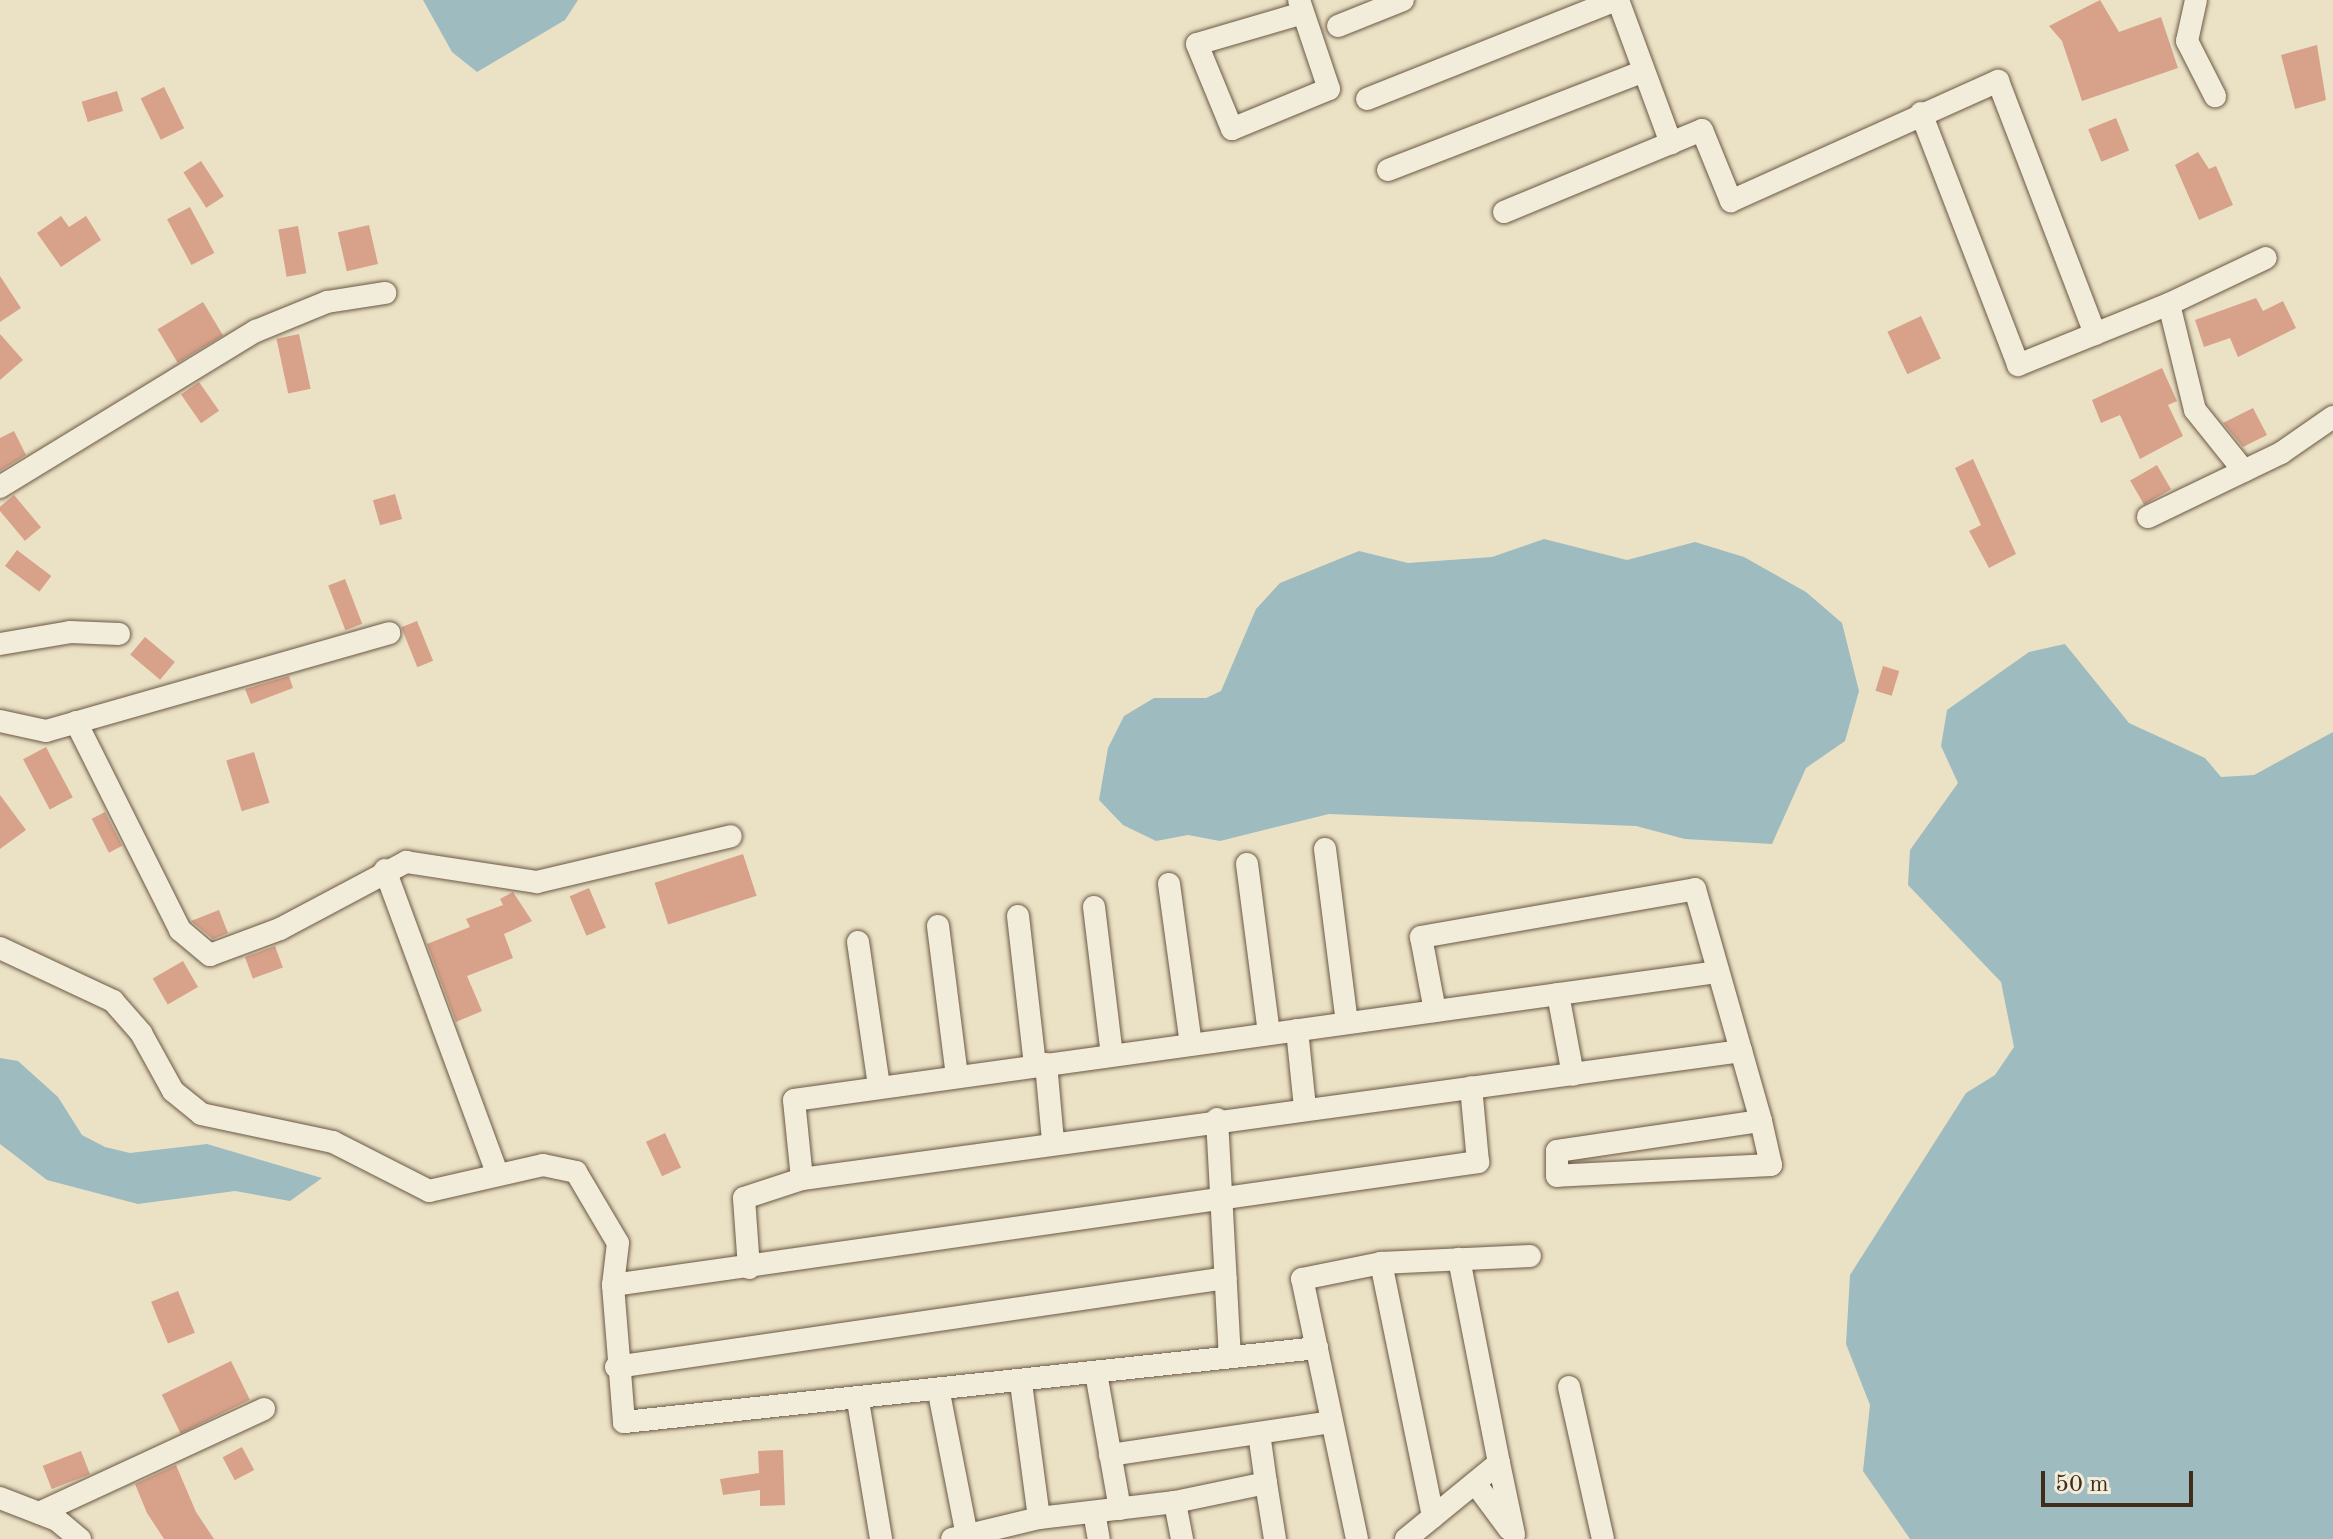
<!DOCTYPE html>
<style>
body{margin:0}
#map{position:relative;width:2333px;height:1539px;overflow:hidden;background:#ebe2c6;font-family:"Old Standard TT",serif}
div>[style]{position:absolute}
.water>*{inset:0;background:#9ebbc0}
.building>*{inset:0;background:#d8a18a;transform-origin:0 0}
.roads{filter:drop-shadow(0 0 2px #6c5944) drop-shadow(0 0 2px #6c5944)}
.street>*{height:22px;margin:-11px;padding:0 11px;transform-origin:11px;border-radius:11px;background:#f2ecda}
span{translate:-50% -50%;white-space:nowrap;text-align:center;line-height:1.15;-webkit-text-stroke:7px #f2ecda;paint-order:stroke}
.scale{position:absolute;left:2041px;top:1471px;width:152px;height:36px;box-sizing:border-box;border:4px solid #412b19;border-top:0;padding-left:10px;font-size:24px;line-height:28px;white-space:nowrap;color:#412b19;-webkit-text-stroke:6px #f2ecda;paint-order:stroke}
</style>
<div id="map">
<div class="water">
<i style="clip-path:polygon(423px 0,578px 0,565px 20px,477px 72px,452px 52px)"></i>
<i style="clip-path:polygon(1544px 539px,1627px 560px,1695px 542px,1744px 557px,1806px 592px,1842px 623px,1859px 691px,1845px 741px,1806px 768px,1772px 844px,1685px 839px,1636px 826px,1329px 814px,1220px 841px,1188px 835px,1156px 841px,1123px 825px,1099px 800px,1108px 748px,1124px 716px,1154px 698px,1206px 698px,1221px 691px,1256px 609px,1280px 583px,1359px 551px,1408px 563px,1492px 557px)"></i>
<i style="clip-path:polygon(2065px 644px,2129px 723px,2205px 758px,2221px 777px,2254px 775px,2333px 732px,2333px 1539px,1910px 1539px,1863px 1471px,1870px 1405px,1846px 1344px,1850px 1275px,1966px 1093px,1995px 1075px,2014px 1047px,2001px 982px,1908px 885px,1910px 850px,1958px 783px,1941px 746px,1947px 710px,2029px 652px)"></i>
<i style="clip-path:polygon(0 1058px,18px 1061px,58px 1097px,82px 1135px,105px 1147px,130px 1153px,207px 1144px,322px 1178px,290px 1201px,235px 1191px,138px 1204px,47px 1180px,0 1144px)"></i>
</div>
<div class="building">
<i style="clip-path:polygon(2100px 0,2119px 32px,2161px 17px,2178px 68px,2082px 101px,2062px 41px,2049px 26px)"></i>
<i style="clip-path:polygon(2317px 45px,2326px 100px,2295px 109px,2281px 55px)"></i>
<i style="left:164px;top:87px;width:46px;height:26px;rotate:64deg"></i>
<i style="left:117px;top:91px;width:21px;height:37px;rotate:73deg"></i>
<i style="left:2116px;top:118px;width:35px;height:30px;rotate:68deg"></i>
<i style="clip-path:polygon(2198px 152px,2209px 169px,2216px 166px,2233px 205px,2199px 220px,2175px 165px)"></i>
<i style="left:201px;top:161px;width:42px;height:21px;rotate:57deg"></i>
<i style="left:190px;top:207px;width:52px;height:26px;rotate:62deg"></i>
<i style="clip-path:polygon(61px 216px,69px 227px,86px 216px,101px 240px,61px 267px,37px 233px)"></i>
<i style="left:369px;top:225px;width:40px;height:32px;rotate:77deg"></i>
<i style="left:298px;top:226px;width:48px;height:20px;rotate:80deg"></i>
<i style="clip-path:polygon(0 276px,21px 308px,0 322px)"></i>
<i style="clip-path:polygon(2256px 298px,2263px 311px,2283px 301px,2296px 328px,2238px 357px,2230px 338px,2204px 347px,2195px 320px)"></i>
<i style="left:203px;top:302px;width:39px;height:53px;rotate:59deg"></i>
<i style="left:1921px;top:316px;width:47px;height:37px;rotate:65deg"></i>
<i style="clip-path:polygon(0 334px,23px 360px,0 380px)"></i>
<i style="left:299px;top:334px;width:56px;height:23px;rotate:78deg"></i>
<i style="clip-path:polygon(2162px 368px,2177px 401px,2168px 405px,2183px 436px,2140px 459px,2120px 415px,2101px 423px,2092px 400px)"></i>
<i style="left:199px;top:382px;width:35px;height:22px;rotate:55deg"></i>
<i style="clip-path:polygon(2253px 408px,2267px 435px,2243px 447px,2223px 423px)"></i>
<i style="clip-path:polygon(14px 431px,26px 455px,0 471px,0 438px)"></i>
<i style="clip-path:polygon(1973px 459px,2016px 554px,1989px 568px,1969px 531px,1981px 525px,1955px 468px)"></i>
<i style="left:2157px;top:465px;width:28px;height:31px;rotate:60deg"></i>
<i style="left:395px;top:494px;width:26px;height:23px;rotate:74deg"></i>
<i style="left:14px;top:495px;width:42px;height:21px;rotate:50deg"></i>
<i style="left:17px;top:550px;width:43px;height:20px;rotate:37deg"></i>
<i style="left:345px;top:579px;width:48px;height:18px;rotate:69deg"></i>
<i style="left:417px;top:621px;width:43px;height:17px;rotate:68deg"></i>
<i style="left:145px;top:637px;width:39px;height:23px;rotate:40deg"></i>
<i style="left:1883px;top:666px;width:17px;height:26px;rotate:17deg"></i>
<i style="clip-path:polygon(289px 676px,293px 688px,251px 704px,245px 689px)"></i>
<i style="left:46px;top:747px;width:57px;height:26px;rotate:62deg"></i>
<i style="left:254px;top:752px;width:53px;height:29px;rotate:73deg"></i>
<i style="clip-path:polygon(0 795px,26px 830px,0 849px)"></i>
<i style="left:105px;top:812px;width:38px;height:15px;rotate:63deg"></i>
<i style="left:743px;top:854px;width:44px;height:93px;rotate:72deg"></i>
<i style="left:589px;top:888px;width:43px;height:21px;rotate:67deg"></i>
<i style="clip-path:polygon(513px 892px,532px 921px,504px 934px,513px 958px,467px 976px,482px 1011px,456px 1022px,427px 944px,470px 927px,466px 919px,503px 905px,500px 899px)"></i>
<i style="clip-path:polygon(219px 910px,228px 933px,213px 939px,191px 921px)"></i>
<i style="left:275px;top:946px;width:23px;height:32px;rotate:70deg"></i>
<i style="left:183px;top:961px;width:30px;height:35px;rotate:60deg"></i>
<i style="left:665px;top:1133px;width:38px;height:21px;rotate:65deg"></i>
<i style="left:178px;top:1291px;width:45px;height:29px;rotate:68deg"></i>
<i style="left:231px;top:1361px;width:43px;height:77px;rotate:64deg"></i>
<i style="left:242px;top:1447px;width:26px;height:22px;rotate:62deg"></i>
<i style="clip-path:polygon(783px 1450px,785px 1505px,760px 1506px,760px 1490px,723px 1495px,720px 1479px,759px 1473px,758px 1451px)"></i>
<i style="left:81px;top:1451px;width:25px;height:41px;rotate:69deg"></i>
<i style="clip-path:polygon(176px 1465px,196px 1512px,214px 1539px,164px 1539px,147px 1513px,135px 1484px)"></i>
</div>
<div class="roads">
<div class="street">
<i style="left:1299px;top:0;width:94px;rotate:71.4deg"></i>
<i style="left:1329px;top:89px;width:105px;rotate:157.6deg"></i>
<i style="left:1232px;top:129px;width:92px;rotate:-112.4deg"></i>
<i style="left:1197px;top:44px;width:110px;rotate:-16.3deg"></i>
<i style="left:1618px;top:0;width:153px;rotate:69.7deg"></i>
<i style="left:2196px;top:0;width:42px;rotate:102.4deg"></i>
<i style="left:2187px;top:41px;width:62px;rotate:63deg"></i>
<i style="left:1338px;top:26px;width:70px;rotate:-21.8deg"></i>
<i style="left:1367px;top:99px;width:268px;rotate:-21.7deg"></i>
<i style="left:1921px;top:113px;width:270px;rotate:68.9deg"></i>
<i style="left:2018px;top:365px;width:163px;rotate:-22deg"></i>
<i style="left:1388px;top:170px;width:274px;rotate:-21.1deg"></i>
<i style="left:1504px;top:212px;width:214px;rotate:-22.5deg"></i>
<i style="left:1702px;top:130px;width:77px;rotate:67.8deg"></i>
<i style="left:1731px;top:201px;width:293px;rotate:-24.2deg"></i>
<i style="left:1998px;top:81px;width:271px;rotate:69deg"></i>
<i style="left:2244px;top:471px;width:78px;rotate:-128.8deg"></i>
<i style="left:2195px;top:410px;width:109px;rotate:-103.8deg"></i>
<i style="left:2169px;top:304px;width:107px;rotate:-25.4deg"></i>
<i style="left:0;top:487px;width:300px;rotate:-31.4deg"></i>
<i style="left:256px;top:331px;width:77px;rotate:-22.2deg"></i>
<i style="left:327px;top:302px;width:59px;rotate:-8.8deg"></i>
<i style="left:2148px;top:517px;width:148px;rotate:-25.7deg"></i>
<i style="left:2281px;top:453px;width:63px;rotate:-34.7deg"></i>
<i style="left:0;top:644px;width:71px;rotate:-9.7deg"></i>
<i style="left:70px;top:632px;width:49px;rotate:2.3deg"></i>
<i style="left:0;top:721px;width:47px;rotate:12.3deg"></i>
<i style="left:46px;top:731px;width:357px;rotate:-15.9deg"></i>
<i style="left:76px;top:722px;width:233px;rotate:63.4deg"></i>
<i style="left:180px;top:930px;width:39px;rotate:40deg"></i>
<i style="left:210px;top:955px;width:75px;rotate:-20.4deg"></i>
<i style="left:280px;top:929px;width:143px;rotate:-28deg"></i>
<i style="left:406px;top:862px;width:133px;rotate:8.7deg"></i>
<i style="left:537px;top:882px;width:199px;rotate:-13.3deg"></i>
<i style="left:1325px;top:849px;width:175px;rotate:82.8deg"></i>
<i style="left:1247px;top:864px;width:170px;rotate:82.6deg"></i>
<i style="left:385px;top:870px;width:323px;rotate:69.7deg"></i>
<i style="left:1169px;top:884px;width:162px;rotate:82.2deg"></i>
<i style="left:1094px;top:907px;width:149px;rotate:83.1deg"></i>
<i style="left:1018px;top:916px;width:151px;rotate:83.5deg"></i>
<i style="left:938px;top:926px;width:151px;rotate:82.8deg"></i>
<i style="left:858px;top:942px;width:146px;rotate:81.7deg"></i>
<i style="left:0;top:948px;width:125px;rotate:25.1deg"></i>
<i style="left:113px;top:1001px;width:43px;rotate:48.8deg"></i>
<i style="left:141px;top:1033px;width:66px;rotate:61.1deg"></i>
<i style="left:173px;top:1091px;width:36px;rotate:39deg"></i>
<i style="left:201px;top:1114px;width:135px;rotate:12deg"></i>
<i style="left:333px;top:1142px;width:108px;rotate:27deg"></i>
<i style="left:429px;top:1191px;width:117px;rotate:-12.8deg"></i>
<i style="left:543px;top:1165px;width:34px;rotate:12deg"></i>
<i style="left:576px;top:1172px;width:82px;rotate:59.4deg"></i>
<i style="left:618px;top:1243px;width:42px;rotate:96.8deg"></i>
<i style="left:1558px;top:994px;width:82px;rotate:79.5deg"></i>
<i style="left:1435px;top:1011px;width:75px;rotate:-100.7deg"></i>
<i style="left:1421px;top:937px;width:278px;rotate:-9.9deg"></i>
<i style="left:1695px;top:889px;width:241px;rotate:74.1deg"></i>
<i style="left:1761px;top:1121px;width:45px;rotate:77.2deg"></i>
<i style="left:1771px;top:1165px;width:214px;rotate:177.1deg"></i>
<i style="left:1557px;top:1176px;width:25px;rotate:-90deg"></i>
<i style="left:1557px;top:1151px;width:206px;rotate:-8.4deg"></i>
<i style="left:1297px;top:1030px;width:78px;rotate:84.1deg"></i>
<i style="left:1046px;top:1064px;width:77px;rotate:84.8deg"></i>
<i style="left:1217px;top:1119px;width:237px;rotate:86.9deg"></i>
<i style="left:802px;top:1179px;width:79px;rotate:-95.8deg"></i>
<i style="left:794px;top:1100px;width:933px;rotate:-7.89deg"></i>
<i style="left:1381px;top:1263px;width:259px;rotate:78.4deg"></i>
<i style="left:749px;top:1268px;width:70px;rotate:-94.1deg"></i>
<i style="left:744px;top:1198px;width:61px;rotate:-18.1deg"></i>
<i style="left:802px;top:1179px;width:948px;rotate:-7.76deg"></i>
<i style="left:1317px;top:1348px;width:697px;rotate:173.9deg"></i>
<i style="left:624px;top:1422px;width:137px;rotate:-94.6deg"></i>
<i style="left:613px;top:1285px;width:874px;rotate:-8.09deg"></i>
<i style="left:1478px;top:1162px;width:75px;rotate:-95.3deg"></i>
<i style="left:616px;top:1367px;width:616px;rotate:-8.3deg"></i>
<i style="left:1096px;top:1373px;width:138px;rotate:80deg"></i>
<i style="left:1021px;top:1383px;width:136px;rotate:82.4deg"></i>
<i style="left:1569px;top:1387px;width:156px;rotate:77.4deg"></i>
<i style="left:939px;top:1393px;width:146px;rotate:78.9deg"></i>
<i style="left:858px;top:1401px;width:140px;rotate:80.5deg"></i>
<i style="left:1110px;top:1455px;width:224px;rotate:-8.5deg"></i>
<i style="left:1499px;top:1463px;width:73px;rotate:78.1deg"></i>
<i style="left:1266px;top:1483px;width:57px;rotate:80.9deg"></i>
<i style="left:1475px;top:1483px;width:57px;rotate:53.5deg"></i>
<i style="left:0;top:1498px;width:61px;rotate:21.1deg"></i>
<i style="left:57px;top:1520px;width:30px;rotate:40deg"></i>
<i style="left:1094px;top:1512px;width:27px;rotate:80deg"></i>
<i style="left:39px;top:1513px;width:248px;rotate:-24.8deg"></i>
<i style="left:952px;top:1539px;width:89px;rotate:-13.6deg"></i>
<i style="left:1039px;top:1518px;width:137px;rotate:-6.7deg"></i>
<i style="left:1182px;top:1539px;width:38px;rotate:-101deg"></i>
<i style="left:1175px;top:1502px;width:93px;rotate:-11.8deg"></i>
<i style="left:1266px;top:1483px;width:50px;rotate:-98deg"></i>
<i style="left:1357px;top:1539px;width:266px;rotate:-101.9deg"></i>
<i style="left:1302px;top:1279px;width:81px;rotate:-11.4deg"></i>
<i style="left:1381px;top:1263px;width:149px;rotate:-2.7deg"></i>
<i style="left:1406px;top:1539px;width:120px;rotate:-39.3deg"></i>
<i style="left:1499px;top:1463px;width:208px;rotate:-101.1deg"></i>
</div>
</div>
<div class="scale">50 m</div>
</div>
